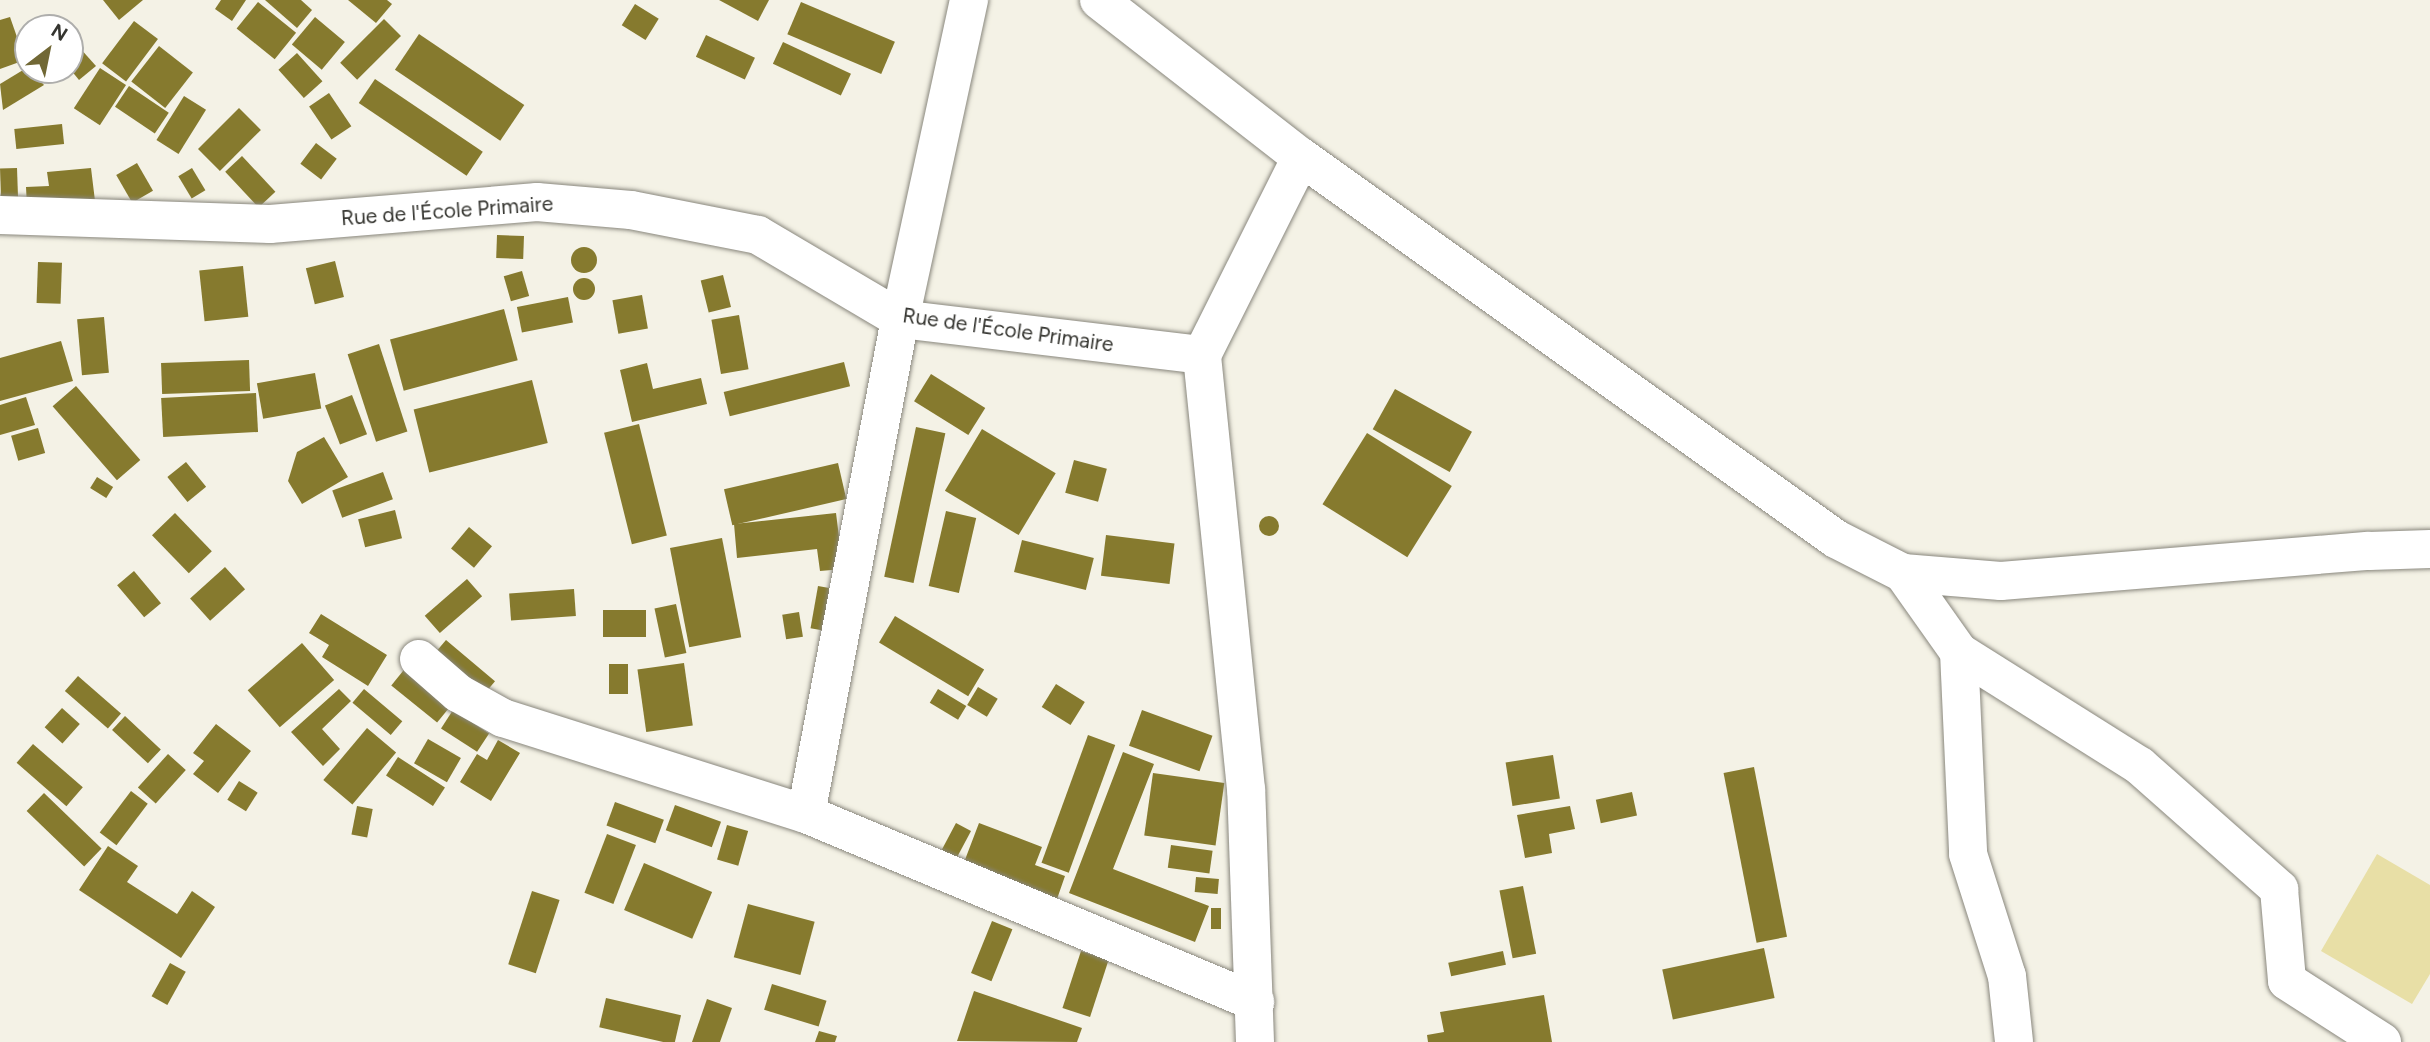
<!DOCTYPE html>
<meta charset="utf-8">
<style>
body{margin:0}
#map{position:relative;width:2430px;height:1042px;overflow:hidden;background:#f4f2e6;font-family:Figtree,sans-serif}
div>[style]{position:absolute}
.green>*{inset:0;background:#e8dfa6}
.building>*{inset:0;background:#867a2e;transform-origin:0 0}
.round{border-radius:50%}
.roads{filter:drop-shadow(0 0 2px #89877d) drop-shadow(0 0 2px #89877d)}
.street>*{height:38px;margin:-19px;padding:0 19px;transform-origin:19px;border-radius:19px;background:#fff}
span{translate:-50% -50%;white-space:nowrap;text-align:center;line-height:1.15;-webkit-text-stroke:7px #fff;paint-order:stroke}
.street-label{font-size:21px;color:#353530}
.north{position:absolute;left:14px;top:14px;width:70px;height:70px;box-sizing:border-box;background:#fff;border:2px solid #aeaeac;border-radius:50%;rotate:32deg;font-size:19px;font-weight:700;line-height:28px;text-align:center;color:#353530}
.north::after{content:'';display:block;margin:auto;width:24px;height:32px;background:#716835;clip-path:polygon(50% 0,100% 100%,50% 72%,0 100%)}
</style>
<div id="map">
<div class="green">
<i style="clip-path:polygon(2377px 854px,2430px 885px,2430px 974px,2412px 1004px,2321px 951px)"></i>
</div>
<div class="building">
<i style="clip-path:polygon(103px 0,143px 0,119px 20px)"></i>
<i style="clip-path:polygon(221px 0,246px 0,232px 21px,215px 9px)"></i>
<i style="clip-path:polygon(265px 0,301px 0,312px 10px,297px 28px)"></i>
<i style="clip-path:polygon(348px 0,387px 0,392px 4px,376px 23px)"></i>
<i style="clip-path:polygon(719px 0,769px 0,758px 21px)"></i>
<i style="left:258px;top:2px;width:49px;height:34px;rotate:39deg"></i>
<i style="left:801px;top:2px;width:102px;height:35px;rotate:23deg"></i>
<i style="left:635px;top:4px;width:28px;height:25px;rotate:32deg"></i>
<i style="clip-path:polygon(10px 17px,25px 60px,0 69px,0 20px)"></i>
<i style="left:315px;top:17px;width:39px;height:36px;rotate:40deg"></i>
<i style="left:384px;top:19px;width:24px;height:62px;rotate:45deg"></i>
<i style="left:134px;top:21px;width:30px;height:53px;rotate:37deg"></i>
<i style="left:419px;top:34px;width:127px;height:43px;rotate:34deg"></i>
<i style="left:706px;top:35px;width:54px;height:24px;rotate:25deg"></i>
<i style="clip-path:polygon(70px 37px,96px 66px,79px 80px,70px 69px)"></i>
<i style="left:783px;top:42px;width:75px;height:24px;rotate:25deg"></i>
<i style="left:159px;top:46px;width:43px;height:45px;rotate:38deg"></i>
<i style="left:297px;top:53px;width:38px;height:25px;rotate:48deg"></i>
<i style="clip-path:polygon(28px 67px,44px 85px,3px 110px,0 84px)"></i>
<i style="left:100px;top:68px;width:31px;height:48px;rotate:33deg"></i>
<i style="left:375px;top:79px;width:130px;height:29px;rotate:34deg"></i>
<i style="left:129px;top:86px;width:48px;height:25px;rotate:34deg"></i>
<i style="left:329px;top:93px;width:40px;height:24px;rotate:56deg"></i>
<i style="left:184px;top:96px;width:26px;height:52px;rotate:32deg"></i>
<i style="left:239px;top:108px;width:31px;height:58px;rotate:45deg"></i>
<i style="left:62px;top:124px;width:20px;height:48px;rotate:84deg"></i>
<i style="left:316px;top:143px;width:26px;height:26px;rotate:37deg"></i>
<i style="left:242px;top:156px;width:49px;height:23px;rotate:47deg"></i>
<i style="left:137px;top:163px;width:32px;height:24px;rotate:60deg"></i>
<i style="left:17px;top:168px;width:37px;height:17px;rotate:88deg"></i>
<i style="clip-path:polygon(91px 168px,95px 201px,27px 207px,26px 187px,49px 186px,47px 172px)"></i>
<i style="left:192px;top:168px;width:26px;height:16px;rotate:59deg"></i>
<i style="left:497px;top:235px;width:27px;height:23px;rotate:2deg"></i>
<i class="round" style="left:571px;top:247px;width:26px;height:26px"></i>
<i style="left:335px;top:261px;width:37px;height:30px;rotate:76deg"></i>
<i style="left:38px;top:262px;width:24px;height:41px;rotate:2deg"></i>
<i style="left:243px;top:266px;width:51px;height:44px;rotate:84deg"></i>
<i style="left:522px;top:271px;width:26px;height:19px;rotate:74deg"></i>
<i style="left:723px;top:275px;width:33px;height:23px;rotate:76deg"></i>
<i class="round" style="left:573px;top:278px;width:22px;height:22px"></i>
<i style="left:642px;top:295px;width:34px;height:30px;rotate:80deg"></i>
<i style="left:568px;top:297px;width:26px;height:52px;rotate:79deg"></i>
<i style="left:504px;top:309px;width:53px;height:118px;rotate:75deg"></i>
<i style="left:739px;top:315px;width:55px;height:28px;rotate:80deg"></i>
<i style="left:104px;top:317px;width:56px;height:27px;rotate:85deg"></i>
<i style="clip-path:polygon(61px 341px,73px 381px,0 401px,0 358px)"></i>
<i style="left:379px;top:344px;width:92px;height:33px;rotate:72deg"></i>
<i style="left:249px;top:360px;width:31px;height:88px;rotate:88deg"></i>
<i style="left:844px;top:362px;width:25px;height:124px;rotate:76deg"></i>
<i style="clip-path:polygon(647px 363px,653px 389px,701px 378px,707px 404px,632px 422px,620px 370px)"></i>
<i style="left:315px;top:373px;width:36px;height:59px;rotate:80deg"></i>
<i style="left:931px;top:374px;width:64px;height:32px;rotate:32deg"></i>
<i style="left:532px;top:380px;width:65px;height:122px;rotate:76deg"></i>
<i style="left:76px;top:386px;width:98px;height:31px;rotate:49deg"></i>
<i style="left:1395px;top:389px;width:88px;height:46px;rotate:29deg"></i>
<i style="left:256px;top:393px;width:39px;height:95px;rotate:87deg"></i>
<i style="left:352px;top:395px;width:42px;height:29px;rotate:69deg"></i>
<i style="clip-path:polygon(26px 397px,35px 425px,0 435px,0 405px)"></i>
<i style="left:639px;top:424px;width:115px;height:36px;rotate:76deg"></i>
<i style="left:916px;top:427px;width:30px;height:153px;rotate:12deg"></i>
<i style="left:38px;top:428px;width:26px;height:28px;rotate:74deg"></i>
<i style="left:982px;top:429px;width:86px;height:72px;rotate:31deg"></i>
<i style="left:1367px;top:433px;width:100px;height:84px;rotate:32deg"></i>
<i style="clip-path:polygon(324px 437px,348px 477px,302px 504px,288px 481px,297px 452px)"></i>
<i style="left:1074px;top:460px;width:34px;height:34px;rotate:15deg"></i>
<i style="left:186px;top:462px;width:32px;height:24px;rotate:51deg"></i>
<i style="left:838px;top:463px;width:37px;height:117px;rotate:77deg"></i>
<i style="left:383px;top:472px;width:29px;height:54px;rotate:70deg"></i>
<i style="left:97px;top:477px;width:19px;height:13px;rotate:32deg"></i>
<i style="left:395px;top:510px;width:29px;height:38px;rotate:76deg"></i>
<i style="left:946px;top:511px;width:31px;height:77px;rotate:13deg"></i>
<i style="left:175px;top:513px;width:53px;height:32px;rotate:46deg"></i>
<i style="clip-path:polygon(836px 513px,843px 569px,820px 571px,817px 549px,737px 558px,734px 524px)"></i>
<i class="round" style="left:1259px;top:516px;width:20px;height:20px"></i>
<i style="left:469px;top:527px;width:30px;height:28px;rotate:40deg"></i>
<i style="left:1106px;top:535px;width:69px;height:41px;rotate:7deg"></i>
<i style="left:722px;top:538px;width:101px;height:53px;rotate:79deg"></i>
<i style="left:1022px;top:540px;width:74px;height:33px;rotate:14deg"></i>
<i style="left:225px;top:567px;width:30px;height:47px;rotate:48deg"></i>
<i style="left:134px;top:571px;width:42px;height:22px;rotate:50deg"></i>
<i style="left:467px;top:579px;width:23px;height:56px;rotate:49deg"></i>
<i style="left:818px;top:586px;width:17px;height:43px;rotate:10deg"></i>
<i style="left:574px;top:589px;width:27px;height:65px;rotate:86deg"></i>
<i style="left:676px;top:604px;width:50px;height:22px;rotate:78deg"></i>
<i style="left:646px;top:610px;width:27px;height:43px;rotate:90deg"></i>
<i style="left:799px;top:612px;width:25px;height:17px;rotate:81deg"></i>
<i style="clip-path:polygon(321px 614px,387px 655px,368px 686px,322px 657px,329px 645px,309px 633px)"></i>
<i style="left:895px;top:616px;width:104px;height:31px;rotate:31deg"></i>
<i style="left:446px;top:640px;width:64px;height:23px;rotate:40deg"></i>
<i style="left:302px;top:643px;width:49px;height:72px;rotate:49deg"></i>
<i style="left:684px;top:663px;width:63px;height:47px;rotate:82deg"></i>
<i style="left:609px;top:664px;width:19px;height:30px"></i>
<i style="left:407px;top:666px;width:59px;height:25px;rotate:39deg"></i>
<i style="left:78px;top:676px;width:57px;height:20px;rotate:41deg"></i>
<i style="left:1056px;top:684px;width:34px;height:27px;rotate:32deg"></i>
<i style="left:978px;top:687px;width:23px;height:21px;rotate:31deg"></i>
<i style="clip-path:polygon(339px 689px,351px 701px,322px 729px,340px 749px,323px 766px,291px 732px)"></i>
<i style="left:364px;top:689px;width:50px;height:18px;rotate:40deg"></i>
<i style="left:938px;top:689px;width:33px;height:16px;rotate:31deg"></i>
<i style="left:62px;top:708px;width:24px;height:26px;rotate:42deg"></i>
<i style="left:453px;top:710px;width:43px;height:22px;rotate:33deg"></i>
<i style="left:1142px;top:710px;width:75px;height:38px;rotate:20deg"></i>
<i style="left:125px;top:716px;width:49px;height:19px;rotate:43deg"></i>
<i style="clip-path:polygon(216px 724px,251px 751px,218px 793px,193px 774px,204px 761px,193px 753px)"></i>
<i style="left:367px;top:728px;width:38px;height:68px;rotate:40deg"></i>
<i style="left:1088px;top:735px;width:29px;height:136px;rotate:20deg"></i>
<i style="left:428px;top:739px;width:38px;height:28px;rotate:30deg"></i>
<i style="clip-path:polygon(498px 740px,520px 753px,491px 801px,460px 782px,477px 754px,487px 760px)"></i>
<i style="left:33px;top:744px;width:66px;height:25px;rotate:41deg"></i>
<i style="clip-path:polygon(1123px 752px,1154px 764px,1113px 869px,1209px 906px,1195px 942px,1069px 893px)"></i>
<i style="left:168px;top:754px;width:24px;height:45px;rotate:42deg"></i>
<i style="left:1553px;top:755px;width:44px;height:48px;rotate:81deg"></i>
<i style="left:398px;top:757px;width:56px;height:22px;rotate:33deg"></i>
<i style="left:1754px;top:767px;width:173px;height:31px;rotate:79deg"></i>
<i style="left:1153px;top:773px;width:72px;height:63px;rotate:8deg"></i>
<i style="left:239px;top:781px;width:22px;height:22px;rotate:32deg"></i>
<i style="left:131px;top:791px;width:21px;height:52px;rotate:37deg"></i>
<i style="left:1632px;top:792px;width:24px;height:37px;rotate:78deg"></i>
<i style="left:44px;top:793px;width:80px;height:25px;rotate:44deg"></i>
<i style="left:615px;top:802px;width:52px;height:25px;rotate:20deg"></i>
<i style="left:675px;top:805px;width:49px;height:27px;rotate:20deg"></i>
<i style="left:357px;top:806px;width:16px;height:29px;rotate:11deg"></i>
<i style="clip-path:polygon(1570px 806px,1575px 829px,1549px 834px,1552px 853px,1525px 858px,1517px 815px)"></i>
<i style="left:956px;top:823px;width:17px;height:32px;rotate:28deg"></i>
<i style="clip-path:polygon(979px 823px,1042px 847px,1035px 865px,1065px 876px,1057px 899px,963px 865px)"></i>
<i style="left:727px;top:825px;width:22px;height:36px;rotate:16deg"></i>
<i style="left:607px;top:834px;width:31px;height:63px;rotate:21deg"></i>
<i style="left:1171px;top:845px;width:42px;height:23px;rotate:8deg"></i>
<i style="clip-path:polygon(108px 846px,138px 866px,127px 882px,177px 914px,192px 891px,215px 907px,181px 958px,79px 890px)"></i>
<i style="left:644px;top:863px;width:74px;height:51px;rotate:23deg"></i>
<i style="left:1196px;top:877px;width:23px;height:15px;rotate:5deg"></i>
<i style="left:1523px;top:886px;width:69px;height:24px;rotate:79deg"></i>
<i style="left:532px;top:891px;width:29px;height:77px;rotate:18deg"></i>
<i style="left:748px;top:904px;width:69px;height:55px;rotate:15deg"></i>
<i style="left:1211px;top:908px;width:10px;height:21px"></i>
<i style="left:992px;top:921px;width:22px;height:56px;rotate:22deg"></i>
<i style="left:1764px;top:948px;width:51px;height:104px;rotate:78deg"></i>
<i style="left:1081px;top:951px;width:29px;height:60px;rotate:18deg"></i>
<i style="left:1503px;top:951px;width:14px;height:56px;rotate:78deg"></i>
<i style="left:170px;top:963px;width:18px;height:38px;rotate:29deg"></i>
<i style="left:772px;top:984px;width:57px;height:27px;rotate:17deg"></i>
<i style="clip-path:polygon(974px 991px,1082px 1028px,1077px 1042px,957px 1041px)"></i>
<i style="clip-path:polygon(1544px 995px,1552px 1042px,1428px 1042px,1427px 1035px,1444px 1032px,1440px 1012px)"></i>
<i style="left:606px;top:998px;width:77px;height:30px;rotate:13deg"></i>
<i style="clip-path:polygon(707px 999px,732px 1008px,720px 1042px,692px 1042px)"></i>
<i style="clip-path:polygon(819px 1031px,837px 1036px,835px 1042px,815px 1042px)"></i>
</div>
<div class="roads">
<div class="street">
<i style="left:969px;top:0;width:326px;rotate:102.2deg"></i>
<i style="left:900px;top:319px;width:504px;rotate:100.75deg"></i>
<i style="left:806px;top:814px;width:487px;rotate:22.7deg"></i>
<i style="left:1099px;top:0;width:256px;rotate:37.9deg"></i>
<i style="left:1301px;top:157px;width:657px;rotate:35.53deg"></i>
<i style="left:1836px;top:539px;width:75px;rotate:26.9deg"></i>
<i style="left:1903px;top:573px;width:98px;rotate:4.7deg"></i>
<i style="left:2001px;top:581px;width:369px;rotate:-4.7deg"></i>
<i style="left:2369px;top:551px;width:61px;rotate:-1.9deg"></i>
<i style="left:0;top:215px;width:270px;rotate:1.9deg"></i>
<i style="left:270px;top:224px;width:268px;rotate:-4.7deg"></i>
<i style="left:537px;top:202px;width:94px;rotate:4.9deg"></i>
<i style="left:631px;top:210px;width:129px;rotate:11.1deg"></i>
<i style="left:758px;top:235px;width:165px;rotate:30.6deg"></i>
<i style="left:900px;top:319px;width:304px;rotate:6.8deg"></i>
<i style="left:1903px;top:573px;width:97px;rotate:54.7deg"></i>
<i style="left:1959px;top:652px;width:214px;rotate:32.2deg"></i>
<i style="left:2140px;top:766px;width:186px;rotate:41.5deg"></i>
<i style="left:2279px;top:889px;width:92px;rotate:85deg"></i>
<i style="left:2287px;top:981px;width:113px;rotate:32.7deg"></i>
<i style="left:1959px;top:652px;width:202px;rotate:87.4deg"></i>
<i style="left:1968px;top:854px;width:128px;rotate:72.3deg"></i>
<i style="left:2007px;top:976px;width:66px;rotate:83.9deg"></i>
<i style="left:419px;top:659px;width:52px;rotate:41.1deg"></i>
<i style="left:458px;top:693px;width:51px;rotate:29.1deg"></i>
<i style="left:503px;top:718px;width:318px;rotate:17.6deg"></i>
<i style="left:1255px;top:1042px;width:253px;rotate:-92deg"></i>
<i style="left:1246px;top:789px;width:436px;rotate:-95.8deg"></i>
<i style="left:1202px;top:355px;width:221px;rotate:-63.4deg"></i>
</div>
</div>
<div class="street-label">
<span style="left:447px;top:211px;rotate:-4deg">Rue de l'École Primaire</span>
<span style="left:1008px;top:330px;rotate:8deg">Rue de l'École Primaire</span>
</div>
<div class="north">N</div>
</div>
